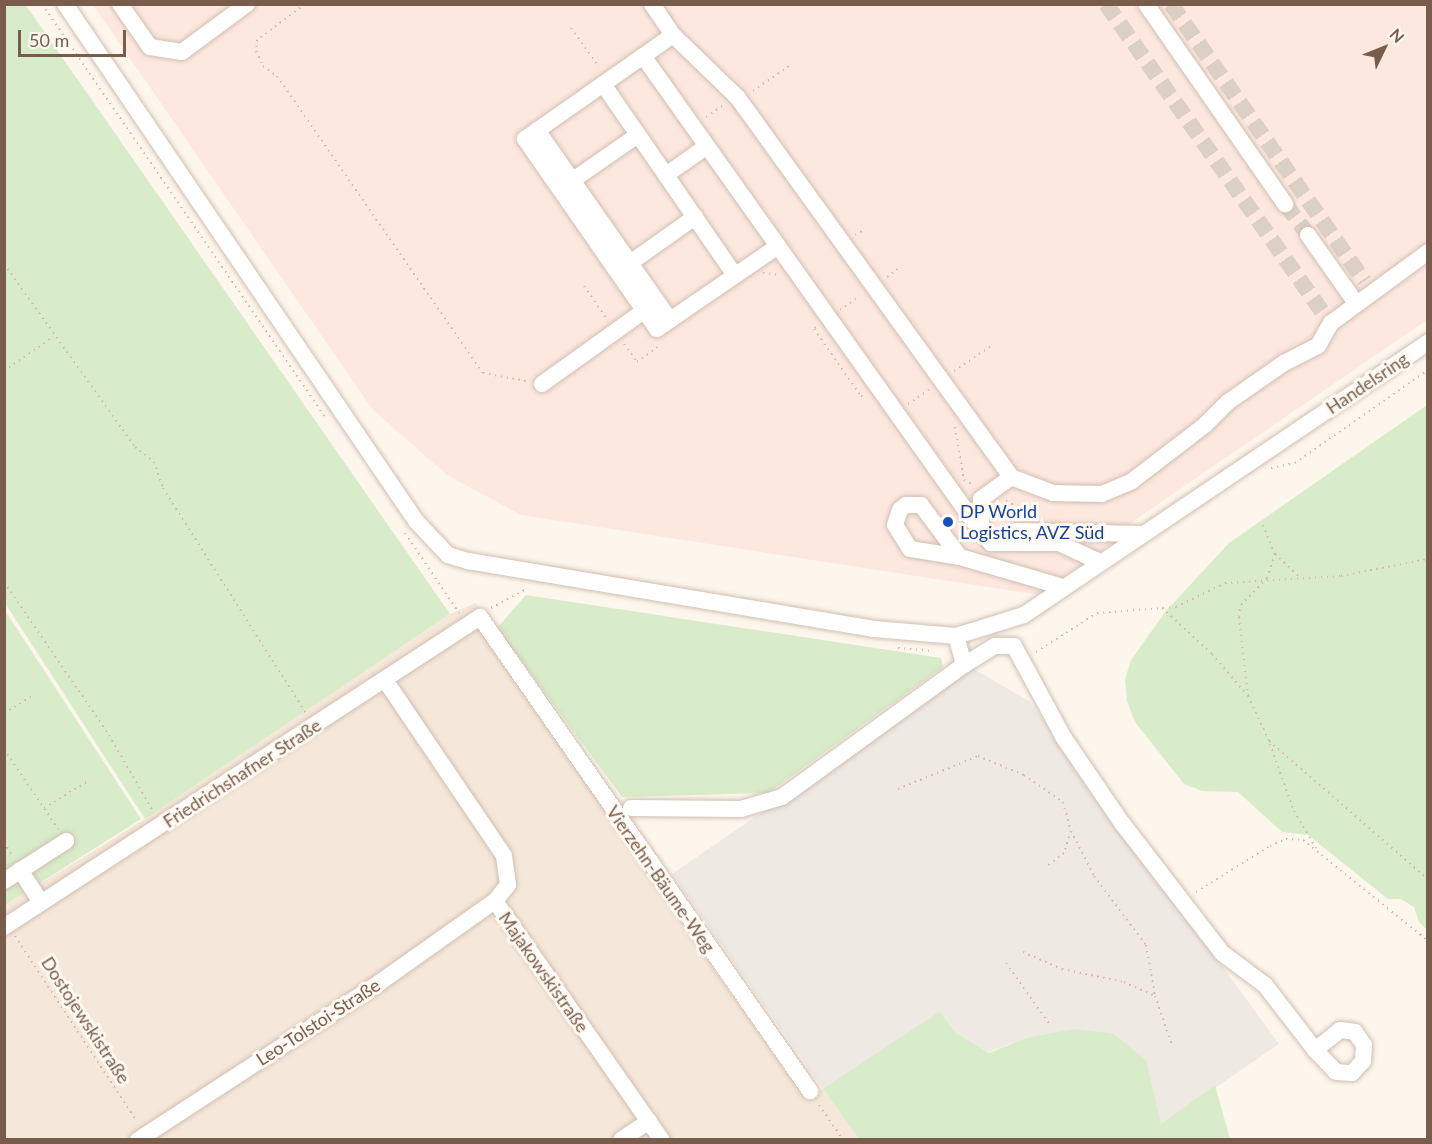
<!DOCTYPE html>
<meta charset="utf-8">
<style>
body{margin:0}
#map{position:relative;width:1432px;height:1144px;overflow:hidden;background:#fdf6ec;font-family:Lato,sans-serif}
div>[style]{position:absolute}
.residential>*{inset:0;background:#f5e8da}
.commercial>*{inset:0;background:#fde8e0}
.industrial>*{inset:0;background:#efe9e4}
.green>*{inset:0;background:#d8ecc9}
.minor-tunnel>*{height:16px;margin-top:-8px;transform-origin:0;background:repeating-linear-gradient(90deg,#dcd0c4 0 16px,transparent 0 24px)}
.path>*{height:2px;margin-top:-1px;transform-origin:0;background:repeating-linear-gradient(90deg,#d9b8a5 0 1.5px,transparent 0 6px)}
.roads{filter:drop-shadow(0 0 2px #d1beb0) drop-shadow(0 0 2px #d1beb0)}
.minor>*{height:16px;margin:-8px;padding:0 8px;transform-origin:8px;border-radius:8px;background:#fff}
.dots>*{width:16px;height:16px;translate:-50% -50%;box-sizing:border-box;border:3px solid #fffaf3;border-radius:50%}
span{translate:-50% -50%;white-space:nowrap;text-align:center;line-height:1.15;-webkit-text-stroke:6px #fffaf3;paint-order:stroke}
.street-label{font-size:18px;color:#7a5c4d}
.transit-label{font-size:18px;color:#164399}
.left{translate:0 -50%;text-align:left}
.frame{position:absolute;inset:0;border:6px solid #7a5c4d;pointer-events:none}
.north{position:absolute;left:1354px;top:18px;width:60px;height:60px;-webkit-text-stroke:4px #fffaf3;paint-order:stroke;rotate:47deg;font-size:16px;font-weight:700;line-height:24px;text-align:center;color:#7a5c4d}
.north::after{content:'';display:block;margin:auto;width:21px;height:27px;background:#7a5c4d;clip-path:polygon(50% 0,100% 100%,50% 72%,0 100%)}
.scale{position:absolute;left:18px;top:30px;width:108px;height:27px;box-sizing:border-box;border:3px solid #7a5c4d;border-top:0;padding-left:8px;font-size:18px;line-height:21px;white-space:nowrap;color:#7a5c4d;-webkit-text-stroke:4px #fffaf3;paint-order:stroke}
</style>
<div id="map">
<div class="residential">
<i style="clip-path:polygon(476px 603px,656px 887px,806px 1101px,823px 1089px,859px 1139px,5px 1140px,5px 905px,145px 819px,450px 614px)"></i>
</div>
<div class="commercial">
<i style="clip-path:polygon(93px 5px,1427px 5px,1427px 320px,1132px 522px,1123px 535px,1039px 595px,521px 515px,447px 475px,373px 410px)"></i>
</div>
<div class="industrial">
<i style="clip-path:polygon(972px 668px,1029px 701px,1279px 1044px,1161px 1125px,1026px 1038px,988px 1052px,956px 1033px,940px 1011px,824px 1090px,672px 874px)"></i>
</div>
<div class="green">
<i style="clip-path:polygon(25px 4px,450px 614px,145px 819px,5px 603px,4px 5px)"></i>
<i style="clip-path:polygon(1427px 405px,1427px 930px,1419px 922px,1414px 907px,1401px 899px,1388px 899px,1308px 835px,1282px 832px,1238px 792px,1202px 791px,1184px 784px,1135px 722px,1127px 701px,1125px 679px,1131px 660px,1166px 611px,1229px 543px)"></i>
<i style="clip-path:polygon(526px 595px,941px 658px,943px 667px,768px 793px,622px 797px,497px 628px)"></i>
<i style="clip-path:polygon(4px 609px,141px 819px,5px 905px,4px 905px)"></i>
<i style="clip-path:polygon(940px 1011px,955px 1032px,989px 1053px,1026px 1038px,1075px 1029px,1114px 1034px,1146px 1060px,1161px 1124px,1215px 1085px,1230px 1139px,859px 1139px,823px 1089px)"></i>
</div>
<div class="minor-tunnel">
<i style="left:1106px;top:4px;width:375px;rotate:54.9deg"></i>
<i style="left:1171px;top:4px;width:338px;rotate:55.1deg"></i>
<i style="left:1285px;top:204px;width:39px;rotate:53deg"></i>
</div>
<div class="path">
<i style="left:42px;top:4px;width:501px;rotate:55.58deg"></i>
<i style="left:305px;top:4px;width:60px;rotate:143.1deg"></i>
<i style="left:257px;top:40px;width:11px;rotate:95deg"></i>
<i style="left:256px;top:51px;width:17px;rotate:65deg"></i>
<i style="left:263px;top:66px;width:17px;rotate:36deg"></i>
<i style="left:277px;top:76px;width:361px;rotate:55.3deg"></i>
<i style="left:483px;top:373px;width:45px;rotate:10.3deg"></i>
<i style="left:571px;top:28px;width:48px;rotate:54.3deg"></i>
<i style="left:753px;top:91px;width:47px;rotate:-34.7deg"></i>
<i style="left:706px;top:117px;width:22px;rotate:-34deg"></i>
<i style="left:855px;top:235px;width:12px;rotate:-31deg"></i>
<i style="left:4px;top:264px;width:225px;rotate:54.4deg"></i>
<i style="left:135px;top:447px;width:24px;rotate:38deg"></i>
<i style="left:154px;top:462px;width:28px;rotate:71deg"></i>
<i style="left:163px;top:488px;width:267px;rotate:57.6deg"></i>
<i style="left:763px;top:273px;width:17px;rotate:7deg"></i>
<i style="left:887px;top:277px;width:15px;rotate:-37deg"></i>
<i style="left:584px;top:286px;width:40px;rotate:55.1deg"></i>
<i style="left:840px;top:310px;width:24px;rotate:-35deg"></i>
<i style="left:816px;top:327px;width:3px;rotate:135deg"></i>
<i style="left:814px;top:329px;width:82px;rotate:55deg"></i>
<i style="left:861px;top:396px;width:5px;rotate:11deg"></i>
<i style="left:624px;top:344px;width:22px;rotate:54deg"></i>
<i style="left:637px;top:362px;width:29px;rotate:-36deg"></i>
<i style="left:4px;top:371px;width:60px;rotate:-34.8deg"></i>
<i style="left:954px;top:371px;width:45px;rotate:-34deg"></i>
<i style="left:908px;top:404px;width:27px;rotate:-34deg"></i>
<i style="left:955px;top:427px;width:54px;rotate:80.4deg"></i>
<i style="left:964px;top:480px;width:11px;rotate:27deg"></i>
<i style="left:1271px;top:468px;width:25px;rotate:-12deg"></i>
<i style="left:1295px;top:463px;width:162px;rotate:-35deg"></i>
<i style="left:1006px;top:501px;width:30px;rotate:27deg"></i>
<i style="left:405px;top:533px;width:97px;rotate:56deg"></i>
<i style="left:1275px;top:554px;width:33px;rotate:43deg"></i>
<i style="left:4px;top:582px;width:186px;rotate:55.5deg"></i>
<i style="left:109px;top:735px;width:90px;rotate:60deg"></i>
<i style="left:491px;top:608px;width:42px;rotate:-28.4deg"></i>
<i style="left:1162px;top:608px;width:68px;rotate:42.6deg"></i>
<i style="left:1212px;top:654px;width:55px;rotate:49.4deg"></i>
<i style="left:1248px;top:696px;width:50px;rotate:65deg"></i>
<i style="left:1269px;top:741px;width:211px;rotate:41deg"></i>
<i style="left:898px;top:648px;width:33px;rotate:5deg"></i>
<i style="left:1036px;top:652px;width:72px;rotate:-32.6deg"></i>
<i style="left:1097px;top:613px;width:79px;rotate:-4.3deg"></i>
<i style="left:1176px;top:607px;width:55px;rotate:-26.1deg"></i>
<i style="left:1225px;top:583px;width:116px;rotate:-3.5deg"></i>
<i style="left:1341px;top:576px;width:89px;rotate:-11.1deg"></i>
<i style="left:1248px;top:696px;width:80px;rotate:-96.5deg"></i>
<i style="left:1239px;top:617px;width:12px;rotate:-81deg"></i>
<i style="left:1241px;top:605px;width:37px;rotate:-46deg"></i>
<i style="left:1267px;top:578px;width:25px;rotate:-72deg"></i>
<i style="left:1275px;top:554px;width:34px;rotate:-113deg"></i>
<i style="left:4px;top:713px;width:33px;rotate:-31deg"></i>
<i style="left:1270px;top:744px;width:71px;rotate:70.3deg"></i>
<i style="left:1294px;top:811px;width:43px;rotate:59.3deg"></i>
<i style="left:4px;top:749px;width:97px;rotate:56deg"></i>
<i style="left:898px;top:789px;width:87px;rotate:-22.4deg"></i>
<i style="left:978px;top:756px;width:50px;rotate:22.4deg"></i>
<i style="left:1024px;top:775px;width:47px;rotate:34.7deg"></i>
<i style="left:1063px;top:802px;width:30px;rotate:75deg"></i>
<i style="left:1071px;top:831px;width:23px;rotate:108deg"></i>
<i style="left:1064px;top:853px;width:23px;rotate:142deg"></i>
<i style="left:44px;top:808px;width:54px;rotate:-31.3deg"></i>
<i style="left:1071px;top:831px;width:51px;rotate:62.9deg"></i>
<i style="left:1094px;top:876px;width:86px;rotate:53deg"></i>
<i style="left:1146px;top:945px;width:52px;rotate:80deg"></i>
<i style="left:4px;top:842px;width:17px;rotate:59deg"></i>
<i style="left:1196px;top:892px;width:87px;rotate:-31.9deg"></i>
<i style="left:1270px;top:846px;width:17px;rotate:-24deg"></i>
<i style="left:1286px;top:839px;width:17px;rotate:3deg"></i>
<i style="left:1303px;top:840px;width:161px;rotate:38.9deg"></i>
<i style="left:1420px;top:935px;width:8px;rotate:7deg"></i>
<i style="left:15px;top:936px;width:222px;rotate:56.7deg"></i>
<i style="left:1023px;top:952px;width:43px;rotate:23.6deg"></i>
<i style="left:1062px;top:969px;width:63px;rotate:11.8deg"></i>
<i style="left:1124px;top:982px;width:34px;rotate:24deg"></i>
<i style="left:1155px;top:996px;width:52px;rotate:70.9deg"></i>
<i style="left:1006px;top:963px;width:76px;rotate:54.6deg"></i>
<i style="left:819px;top:1105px;width:42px;rotate:55.6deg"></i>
</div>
<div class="roads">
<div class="minor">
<i style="left:65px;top:4px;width:625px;rotate:55.83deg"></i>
<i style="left:416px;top:521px;width:47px;rotate:46.7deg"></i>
<i style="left:448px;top:555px;width:21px;rotate:17deg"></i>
<i style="left:468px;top:561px;width:412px;rotate:9.5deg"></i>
<i style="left:874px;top:629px;width:82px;rotate:4.9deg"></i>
<i style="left:956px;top:636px;width:71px;rotate:-17.2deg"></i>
<i style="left:1024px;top:615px;width:488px;rotate:-34deg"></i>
<i style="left:120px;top:4px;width:52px;rotate:55.1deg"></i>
<i style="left:150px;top:47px;width:32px;rotate:9deg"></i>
<i style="left:182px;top:52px;width:81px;rotate:-36.4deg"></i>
<i style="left:652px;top:4px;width:37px;rotate:56deg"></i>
<i style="left:673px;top:35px;width:91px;rotate:44.1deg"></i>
<i style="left:738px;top:98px;width:467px;rotate:54.2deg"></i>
<i style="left:1011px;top:477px;width:45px;rotate:20.9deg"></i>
<i style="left:1053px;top:493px;width:49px;rotate:1.2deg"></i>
<i style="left:1102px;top:494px;width:33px;rotate:-23deg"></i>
<i style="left:1132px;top:481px;width:92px;rotate:-37.5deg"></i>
<i style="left:1205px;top:425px;width:33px;rotate:-45deg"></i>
<i style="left:1228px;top:402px;width:68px;rotate:-34.9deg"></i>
<i style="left:1284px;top:363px;width:38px;rotate:-27deg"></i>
<i style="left:1318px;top:346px;width:26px;rotate:-61deg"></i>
<i style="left:1331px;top:323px;width:120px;rotate:-36.2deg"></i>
<i style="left:1146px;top:4px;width:244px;rotate:55.2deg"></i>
<i style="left:673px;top:35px;width:181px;rotate:144.9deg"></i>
<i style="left:525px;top:139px;width:231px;rotate:55.2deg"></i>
<i style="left:657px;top:329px;width:147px;rotate:-34.4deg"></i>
<i style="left:643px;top:56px;width:584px;rotate:54.62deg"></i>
<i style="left:981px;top:532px;width:15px;rotate:48deg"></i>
<i style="left:991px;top:543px;width:68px"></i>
<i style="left:1059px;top:543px;width:45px;rotate:24.9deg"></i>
<i style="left:603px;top:84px;width:232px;rotate:55.4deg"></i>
<i style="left:537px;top:130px;width:232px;rotate:55deg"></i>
<i style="left:666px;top:175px;width:50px;rotate:-35.3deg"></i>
<i style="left:573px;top:180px;width:79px;rotate:-34.7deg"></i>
<i style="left:1308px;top:235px;width:83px;rotate:54.8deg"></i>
<i style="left:630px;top:263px;width:80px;rotate:-35.3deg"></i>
<i style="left:542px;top:384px;width:127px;rotate:-35.7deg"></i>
<i style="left:1016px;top:531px;width:125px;rotate:1.4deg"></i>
<i style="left:981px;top:532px;width:33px;rotate:-90deg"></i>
<i style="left:981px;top:499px;width:37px;rotate:-36deg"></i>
<i style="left:960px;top:557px;width:51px;rotate:-170.9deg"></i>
<i style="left:910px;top:549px;width:28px;rotate:-122deg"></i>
<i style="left:895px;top:525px;width:16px;rotate:-72deg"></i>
<i style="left:900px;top:510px;width:8px;rotate:-40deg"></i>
<i style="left:906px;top:505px;width:15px"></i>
<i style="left:921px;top:505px;width:65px;rotate:53.1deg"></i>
<i style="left:960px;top:557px;width:107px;rotate:16.2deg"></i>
<i style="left:964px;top:665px;width:36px;rotate:-32deg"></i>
<i style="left:995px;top:646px;width:19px"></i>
<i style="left:1014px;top:646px;width:105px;rotate:61.5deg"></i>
<i style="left:1064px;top:738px;width:103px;rotate:55.7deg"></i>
<i style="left:1122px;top:823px;width:164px;rotate:52.4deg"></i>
<i style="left:1222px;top:953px;width:54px;rotate:36.7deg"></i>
<i style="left:1265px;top:985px;width:82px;rotate:52.4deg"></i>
<i style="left:1315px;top:1050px;width:30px;rotate:46deg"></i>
<i style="left:1336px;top:1072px;width:16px;rotate:4deg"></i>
<i style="left:1352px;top:1073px;width:16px;rotate:-47deg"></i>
<i style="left:1363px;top:1061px;width:16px;rotate:-86deg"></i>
<i style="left:1364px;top:1045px;width:16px;rotate:-125deg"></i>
<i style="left:1355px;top:1032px;width:15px;rotate:-172deg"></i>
<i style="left:1340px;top:1030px;width:32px;rotate:141deg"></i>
<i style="left:385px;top:680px;width:212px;rotate:55.9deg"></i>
<i style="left:504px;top:856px;width:29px;rotate:82deg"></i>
<i style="left:508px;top:885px;width:21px;rotate:129deg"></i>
<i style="left:495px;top:901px;width:292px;rotate:55.1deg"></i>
<i style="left:631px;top:808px;width:110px;rotate:0.5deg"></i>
<i style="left:741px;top:809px;width:43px;rotate:-16.3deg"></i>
<i style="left:782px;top:797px;width:225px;rotate:-36deg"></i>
<i style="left:964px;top:665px;width:30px;rotate:-105deg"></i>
<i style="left:20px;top:870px;width:38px;rotate:57deg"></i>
<i style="left:4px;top:881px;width:74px;rotate:-32.8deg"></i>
<i style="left:4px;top:927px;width:568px;rotate:-33.07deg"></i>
<i style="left:480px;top:617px;width:578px;rotate:55.15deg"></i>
<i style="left:138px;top:1140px;width:288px;rotate:-33.1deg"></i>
<i style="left:379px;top:983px;width:142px;rotate:-35.3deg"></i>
<i style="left:621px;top:1140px;width:34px;rotate:-34deg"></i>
</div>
</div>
<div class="dots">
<i style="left:948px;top:522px;background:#1a4fb4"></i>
</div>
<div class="street-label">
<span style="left:1367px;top:383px;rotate:-34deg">Handelsring</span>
<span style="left:242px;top:773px;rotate:-33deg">Friedrichshafner Straße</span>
<span style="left:661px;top:879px;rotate:55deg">Vierzehn-Bäume-Weg</span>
<span style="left:544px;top:972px;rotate:55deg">Majakowskistraße</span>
<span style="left:86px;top:1020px;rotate:57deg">Dostojewskistraße</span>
<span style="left:318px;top:1022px;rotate:-33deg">Leo-Tolstoi-Straße</span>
</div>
<div class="transit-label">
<span class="left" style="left:960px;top:522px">DP World<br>Logistics, AVZ Süd</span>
</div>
<div class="frame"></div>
<div class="north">N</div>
<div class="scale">50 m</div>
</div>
